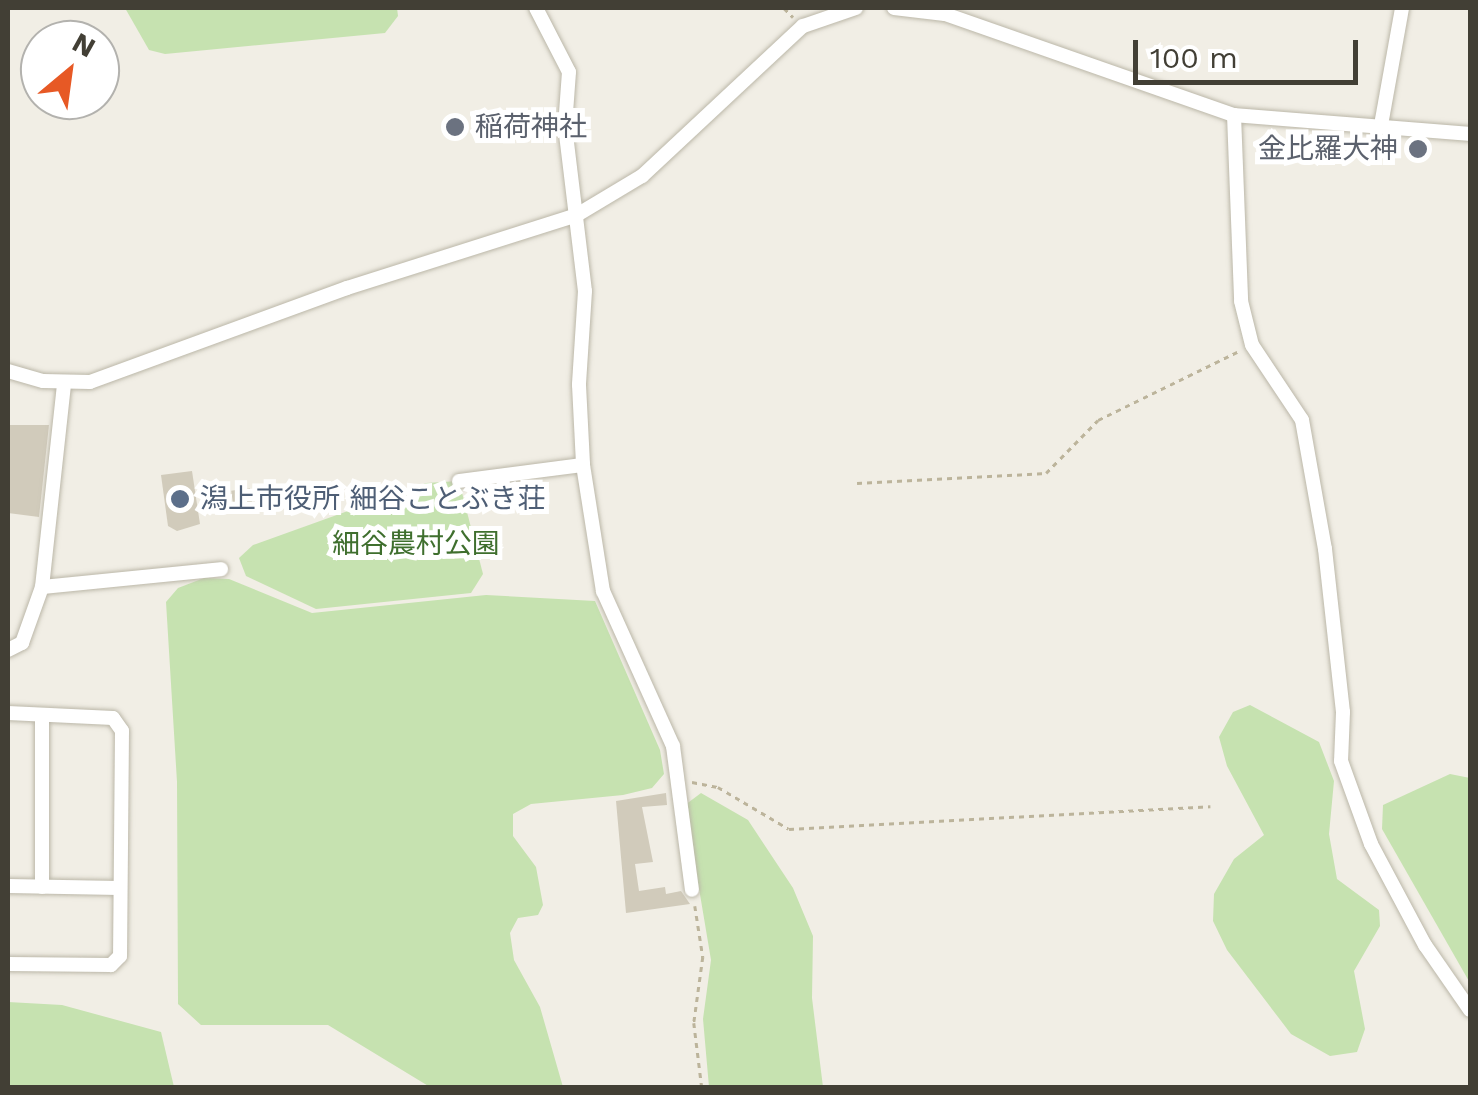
<!DOCTYPE html>
<meta charset="utf-8">
<style>
body{margin:0}
#map{position:relative;width:1478px;height:1095px;overflow:hidden;background:#f1eee5;font-family:"Work Sans","Noto Sans JP",sans-serif}
div>[style]{position:absolute}
.green>*{inset:0;background:#c6e2b0}
.building>*{inset:0;background:#d1cbbb;transform-origin:0 0}
.path>*{height:2.5px;margin-top:-1.25px;transform-origin:0;background:repeating-linear-gradient(90deg,#bcb49b 0 5px,transparent 0 10px)}
.roads{filter:drop-shadow(0 0 2px #bbb7a8) drop-shadow(0 0 2px #bbb7a8)}
.minor>*{height:14px;margin:-7px;padding:0 7px;transform-origin:7px;border-radius:7px;background:#fff}
.dots>*{width:28px;height:28px;translate:-50% -50%;box-sizing:border-box;border:5px solid #fff;border-radius:50%}
span{translate:-50% -50%;white-space:nowrap;text-align:center;line-height:1.15;-webkit-text-stroke:10px #fff;paint-order:stroke}
.worship-label{font-size:28px;color:#5b616d}
.left{translate:0 -50%;text-align:left}
.right{translate:-100% -50%;text-align:right}
.service-label{font-size:28px;color:#4e5e75}
.park-label{font-size:28px;color:#3f6f2e}
.frame{position:absolute;inset:0;border:10px solid #423f35;pointer-events:none}
.north{position:absolute;left:20px;top:20px;width:100px;height:100px;box-sizing:border-box;background:#fff;border:2px solid #b3b2ae;border-radius:50%;rotate:29deg;font-size:28px;font-weight:700;line-height:40px;text-align:center;color:#423f35}
.north::after{content:'';display:block;margin:auto;width:35px;height:45px;background:#e75925;clip-path:polygon(50% 0,100% 100%,50% 72%,0 100%)}
.scale{position:absolute;left:1133px;top:40px;width:225px;height:45px;box-sizing:border-box;border:5px solid #423f35;border-top:0;padding-left:12px;font-size:30px;line-height:35px;white-space:nowrap;color:#423f35;-webkit-text-stroke:8px #fff;paint-order:stroke}
</style>
<div id="map">
<div class="green">
<i style="clip-path:polygon(125px 8px,397px 8px,398px 16px,385px 33px,165px 54px,149px 50px)"></i>
<i style="clip-path:polygon(459px 481px,483px 574px,471px 593px,316px 609px,246px 576px,239px 558px,253px 545px,426px 483px)"></i>
<i style="clip-path:polygon(204px 578px,229px 579px,312px 613px,486px 595px,595px 601px,660px 750px,664px 774px,652px 788px,623px 795px,531px 804px,513px 814px,513px 836px,536px 867px,543px 905px,538px 915px,518px 918px,510px 933px,514px 960px,540px 1007px,563px 1087px,430px 1087px,328px 1025px,201px 1025px,178px 1004px,177px 782px,166px 602px,178px 588px)"></i>
<i style="clip-path:polygon(1250px 705px,1319px 742px,1334px 781px,1329px 834px,1337px 879px,1379px 910px,1380px 926px,1354px 971px,1365px 1029px,1357px 1052px,1330px 1056px,1291px 1034px,1227px 950px,1213px 921px,1214px 894px,1234px 859px,1264px 835px,1227px 766px,1219px 737px,1233px 712px)"></i>
<i style="clip-path:polygon(1450px 774px,1470px 778px,1470px 983px,1382px 829px,1383px 805px)"></i>
<i style="clip-path:polygon(701px 793px,748px 820px,793px 888px,813px 936px,812px 998px,823px 1087px,709px 1087px,703px 1019px,711px 960px,685px 805px)"></i>
<i style="clip-path:polygon(8px 1002px,62px 1005px,161px 1032px,174px 1087px,8px 1087px)"></i>
</div>
<div class="building">
<i style="clip-path:polygon(8px 425px,49px 425px,39px 517px,8px 513px)"></i>
<i style="clip-path:polygon(192px 471px,200px 524px,177px 531px,168px 526px,161px 475px)"></i>
<i style="left:250px;top:488px;width:21px;height:19px;rotate:82deg"></i>
<i style="clip-path:polygon(666px 793px,667px 805px,642px 807px,653px 862px,635px 864px,639px 891px,665px 887px,666px 894px,681px 891px,690px 904px,626px 913px,616px 801px)"></i>
</div>
<div class="path">
<i style="left:784px;top:8px;width:13px;rotate:45deg"></i>
<i style="left:857px;top:483px;width:189px;rotate:-3deg"></i>
<i style="left:1046px;top:473px;width:74px;rotate:-45.5deg"></i>
<i style="left:1098px;top:420px;width:155px;rotate:-26.1deg"></i>
<i style="left:692px;top:782px;width:26px;rotate:11deg"></i>
<i style="left:718px;top:787px;width:82px;rotate:30.6deg"></i>
<i style="left:789px;top:829px;width:422px;rotate:-3.1deg"></i>
<i style="left:695px;top:906px;width:52px;rotate:81.1deg"></i>
<i style="left:703px;top:957px;width:67px;rotate:97.8deg"></i>
<i style="left:694px;top:1023px;width:65px;rotate:83deg"></i>
</div>
<div class="roads">
<div class="minor">
<i style="left:536px;top:8px;width:72px;rotate:62.7deg"></i>
<i style="left:569px;top:72px;width:54px;rotate:94.2deg"></i>
<i style="left:565px;top:126px;width:166px;rotate:83.1deg"></i>
<i style="left:585px;top:291px;width:94px;rotate:93.7deg"></i>
<i style="left:579px;top:385px;width:80px;rotate:87.1deg"></i>
<i style="left:583px;top:465px;width:128px;rotate:81deg"></i>
<i style="left:603px;top:591px;width:170px;rotate:65.7deg"></i>
<i style="left:673px;top:746px;width:145px;rotate:82.5deg"></i>
<i style="left:894px;top:8px;width:51px;rotate:6.7deg"></i>
<i style="left:945px;top:14px;width:306px;rotate:19.3deg"></i>
<i style="left:1234px;top:115px;width:237px;rotate:4.6deg"></i>
<i style="left:1234px;top:115px;width:186px;rotate:87.8deg"></i>
<i style="left:1241px;top:301px;width:45px;rotate:76deg"></i>
<i style="left:1252px;top:345px;width:90px;rotate:56.3deg"></i>
<i style="left:1302px;top:420px;width:131px;rotate:79.9deg"></i>
<i style="left:1325px;top:549px;width:164px;rotate:83.7deg"></i>
<i style="left:1343px;top:712px;width:49px;rotate:92.3deg"></i>
<i style="left:1341px;top:761px;width:88px;rotate:70.1deg"></i>
<i style="left:1371px;top:844px;width:115px;rotate:61.9deg"></i>
<i style="left:1425px;top:945px;width:79px;rotate:55.3deg"></i>
<i style="left:1381px;top:125px;width:119px;rotate:-79.8deg"></i>
<i style="left:8px;top:371px;width:36px;rotate:16deg"></i>
<i style="left:43px;top:381px;width:47px;rotate:1.2deg"></i>
<i style="left:90px;top:382px;width:274px;rotate:-20.1deg"></i>
<i style="left:347px;top:288px;width:241px;rotate:-17.6deg"></i>
<i style="left:577px;top:215px;width:76px;rotate:-31deg"></i>
<i style="left:642px;top:176px;width:220px;rotate:-43deg"></i>
<i style="left:803px;top:26px;width:56px;rotate:-18.8deg"></i>
<i style="left:459px;top:481px;width:125px;rotate:-7.4deg"></i>
<i style="left:42px;top:587px;width:180px;rotate:-5.7deg"></i>
<i style="left:8px;top:650px;width:16px;rotate:-27deg"></i>
<i style="left:22px;top:643px;width:59px;rotate:-70.3deg"></i>
<i style="left:42px;top:587px;width:205px;rotate:-83.8deg"></i>
<i style="left:8px;top:713px;width:105px;rotate:2.7deg"></i>
<i style="left:113px;top:718px;width:16px;rotate:55deg"></i>
<i style="left:122px;top:731px;width:225px;rotate:90.5deg"></i>
<i style="left:120px;top:956px;width:13px;rotate:135deg"></i>
<i style="left:111px;top:965px;width:103px;rotate:-179.4deg"></i>
<i style="left:8px;top:886px;width:111px;rotate:1deg"></i>
<i style="left:42px;top:887px;width:172px;rotate:-90deg"></i>
</div>
</div>
<div class="dots">
<i style="left:455px;top:127px;background:#6b7280"></i>
<i style="left:1418px;top:149px;background:#6b7280"></i>
<i style="left:180px;top:499px;background:#5c6f8a"></i>
</div>
<div class="worship-label">
<span class="left" style="left:475px;top:127px">稲荷神社</span>
<span class="right" style="left:1398px;top:149px">金比羅大神</span>
</div>
<div class="service-label">
<span class="left" style="left:200px;top:499px">潟上市役所 細谷ことぶき荘</span>
</div>
<div class="park-label">
<span style="left:416px;top:544px">細谷農村公園</span>
</div>
<div class="frame"></div>
<div class="north">N</div>
<div class="scale">100 m</div>
</div>
